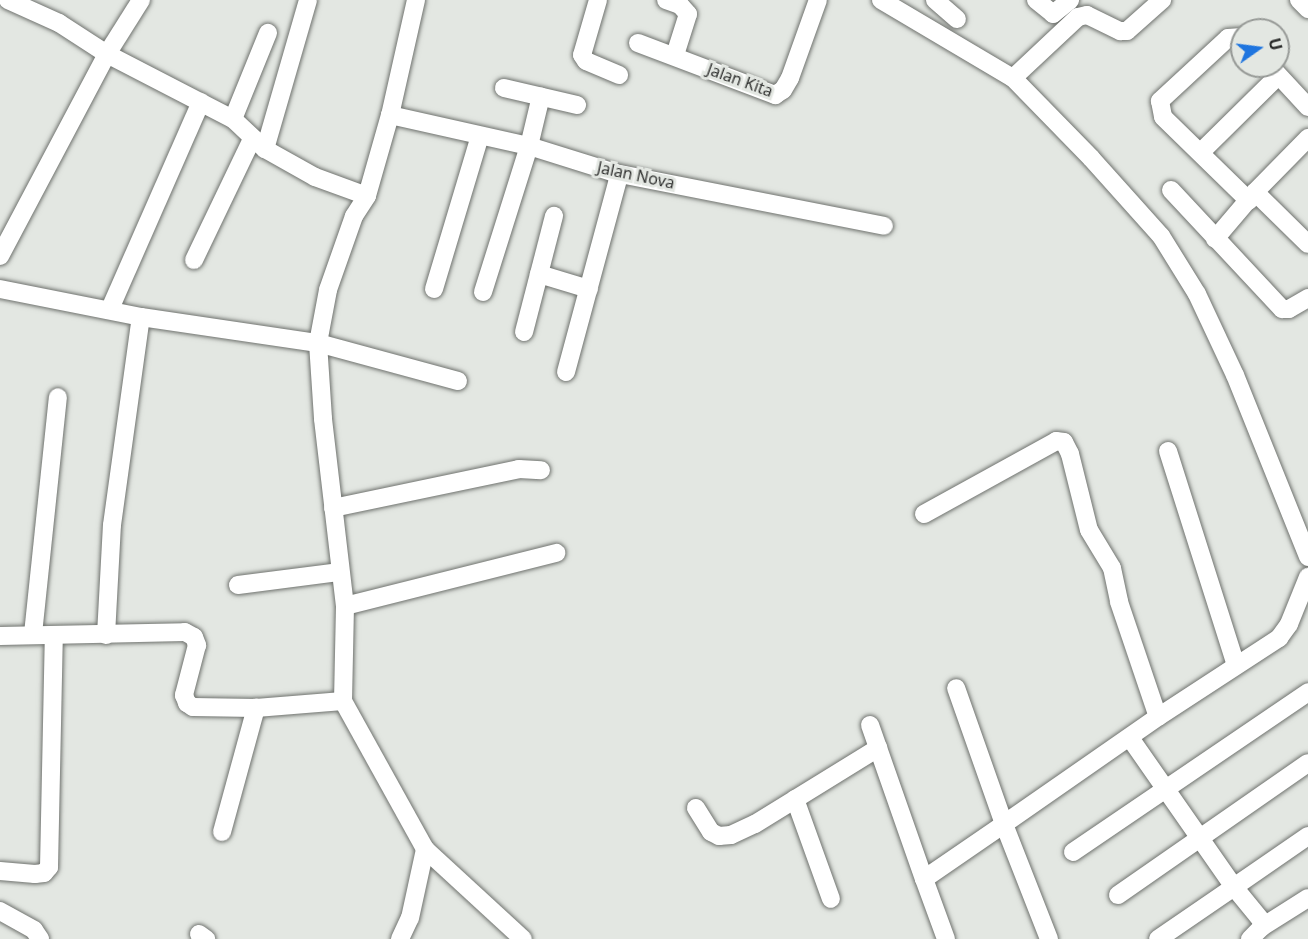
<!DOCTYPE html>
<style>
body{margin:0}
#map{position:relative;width:1308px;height:939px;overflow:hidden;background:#e3e7e2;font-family:"Open Sans",sans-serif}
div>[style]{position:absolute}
.roads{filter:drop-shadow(0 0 2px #6f726e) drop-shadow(0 0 2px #6f726e)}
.minor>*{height:18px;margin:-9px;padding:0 9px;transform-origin:9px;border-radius:9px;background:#fff}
span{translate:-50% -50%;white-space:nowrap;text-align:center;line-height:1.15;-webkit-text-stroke:6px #e3e7e2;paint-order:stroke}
.street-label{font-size:16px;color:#262726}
.north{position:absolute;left:1230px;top:18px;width:60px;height:60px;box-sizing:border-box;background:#e3e7e2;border:2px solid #979a97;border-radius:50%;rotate:76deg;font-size:16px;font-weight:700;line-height:24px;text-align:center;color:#262726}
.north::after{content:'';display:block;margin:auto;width:21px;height:27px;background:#1f75df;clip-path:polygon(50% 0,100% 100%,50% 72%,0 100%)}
</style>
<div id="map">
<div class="roads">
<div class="minor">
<i style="left:8px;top:0;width:56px;rotate:24.3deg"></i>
<i style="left:59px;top:23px;width:57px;rotate:32.9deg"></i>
<i style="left:107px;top:54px;width:142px;rotate:27.3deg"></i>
<i style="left:233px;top:119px;width:44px;rotate:43.2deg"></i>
<i style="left:265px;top:149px;width:57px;rotate:29.2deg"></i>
<i style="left:315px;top:177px;width:55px;rotate:20.1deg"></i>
<i style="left:416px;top:0;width:118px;rotate:102.7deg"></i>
<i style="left:390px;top:115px;width:84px;rotate:105.9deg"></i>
<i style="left:367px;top:196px;width:24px;rotate:123deg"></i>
<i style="left:354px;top:216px;width:78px;rotate:109.4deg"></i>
<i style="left:328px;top:290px;width:54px;rotate:100.7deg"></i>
<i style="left:318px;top:343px;width:76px;rotate:86.2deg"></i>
<i style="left:323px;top:419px;width:188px;rotate:83.3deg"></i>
<i style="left:345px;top:606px;width:95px;rotate:91.2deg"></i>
<i style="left:343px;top:701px;width:169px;rotate:61deg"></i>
<i style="left:425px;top:849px;width:133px;rotate:42.6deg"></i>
<i style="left:598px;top:0;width:57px;rotate:106.2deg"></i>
<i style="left:582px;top:55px;width:7px;rotate:56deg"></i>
<i style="left:586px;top:61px;width:36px;rotate:23deg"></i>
<i style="left:666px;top:0;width:15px;rotate:20deg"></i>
<i style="left:680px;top:5px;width:12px;rotate:48deg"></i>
<i style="left:688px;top:14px;width:43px;rotate:107.6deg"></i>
<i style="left:881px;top:0;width:153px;rotate:30.6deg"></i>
<i style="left:1013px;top:78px;width:112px;rotate:45.7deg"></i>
<i style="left:1091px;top:158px;width:105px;rotate:48.1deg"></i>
<i style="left:1161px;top:236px;width:68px;rotate:58.2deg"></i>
<i style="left:1197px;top:294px;width:89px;rotate:64.9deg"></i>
<i style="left:1235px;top:375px;width:196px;rotate:68.1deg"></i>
<i style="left:935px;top:0;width:29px;rotate:41deg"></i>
<i style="left:1036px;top:0;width:22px;rotate:39deg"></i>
<i style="left:1053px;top:14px;width:22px;rotate:-39deg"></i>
<i style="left:1299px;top:0;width:13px;rotate:45deg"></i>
<i style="left:1242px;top:37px;width:14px;rotate:176deg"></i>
<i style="left:1228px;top:38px;width:93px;rotate:137.2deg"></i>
<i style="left:1160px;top:101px;width:16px;rotate:79deg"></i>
<i style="left:1163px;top:117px;width:120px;rotate:44.3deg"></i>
<i style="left:638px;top:43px;width:147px;rotate:20.8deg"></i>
<i style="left:775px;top:95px;width:9px;rotate:-32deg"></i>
<i style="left:783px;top:90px;width:14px;rotate:-60deg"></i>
<i style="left:790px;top:78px;width:83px;rotate:-70.3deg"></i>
<i style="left:1270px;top:66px;width:56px;rotate:47.2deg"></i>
<i style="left:1013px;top:78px;width:89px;rotate:-43.2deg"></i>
<i style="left:1078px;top:17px;width:9px;rotate:-13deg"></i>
<i style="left:1087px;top:15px;width:37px;rotate:26deg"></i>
<i style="left:1120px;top:31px;width:7px"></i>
<i style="left:1127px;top:31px;width:47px;rotate:-41.5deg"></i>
<i style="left:504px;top:88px;width:75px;rotate:13.1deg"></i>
<i style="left:390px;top:115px;width:142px;rotate:12.6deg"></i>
<i style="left:529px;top:146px;width:90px;rotate:17.4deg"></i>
<i style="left:615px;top:173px;width:274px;rotate:11.1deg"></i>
<i style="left:233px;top:119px;width:93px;rotate:-67.9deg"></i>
<i style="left:265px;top:149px;width:155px;rotate:-73.9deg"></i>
<i style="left:1201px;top:152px;width:108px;rotate:-44.6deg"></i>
<i style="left:1171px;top:190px;width:163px;rotate:47deg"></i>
<i style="left:1282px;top:309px;width:7px"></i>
<i style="left:1289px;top:309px;width:22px;rotate:-30deg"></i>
<i style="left:1255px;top:192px;width:74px;rotate:44.5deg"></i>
<i style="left:1215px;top:239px;width:62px;rotate:-49.6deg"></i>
<i style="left:1255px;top:192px;width:76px;rotate:-45.5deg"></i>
<i style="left:0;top:256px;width:229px;rotate:-62.1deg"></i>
<i style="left:107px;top:54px;width:64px;rotate:-57.8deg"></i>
<i style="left:194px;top:260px;width:134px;rotate:-64.4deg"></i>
<i style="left:539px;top:274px;width:52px;rotate:16.7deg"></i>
<i style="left:0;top:289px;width:144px;rotate:11.2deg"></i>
<i style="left:141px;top:317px;width:179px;rotate:8.4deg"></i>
<i style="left:318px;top:343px;width:145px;rotate:15.2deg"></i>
<i style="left:434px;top:289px;width:160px;rotate:-73.3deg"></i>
<i style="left:483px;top:292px;width:153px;rotate:-72.5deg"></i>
<i style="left:529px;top:146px;width:51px;rotate:-76.5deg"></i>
<i style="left:110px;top:309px;width:226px;rotate:-66.3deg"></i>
<i style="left:524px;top:332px;width:120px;rotate:-75.5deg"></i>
<i style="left:566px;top:372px;width:200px;rotate:-74.9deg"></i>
<i style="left:618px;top:179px;width:7px;rotate:-117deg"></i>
<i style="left:1168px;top:451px;width:225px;rotate:72.4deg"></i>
<i style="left:333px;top:508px;width:190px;rotate:-11.8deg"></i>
<i style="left:519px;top:469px;width:22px;rotate:3deg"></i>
<i style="left:924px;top:514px;width:151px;rotate:-28.9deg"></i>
<i style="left:1056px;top:441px;width:8px;rotate:7deg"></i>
<i style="left:1064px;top:442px;width:13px;rotate:63deg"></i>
<i style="left:1070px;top:454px;width:78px;rotate:76deg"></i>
<i style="left:1089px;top:530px;width:44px;rotate:58.8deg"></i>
<i style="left:1112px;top:568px;width:35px;rotate:78deg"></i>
<i style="left:1119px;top:602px;width:121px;rotate:71.3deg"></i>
<i style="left:238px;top:585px;width:103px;rotate:-7.3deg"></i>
<i style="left:345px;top:606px;width:218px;rotate:-14.1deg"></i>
<i style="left:33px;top:634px;width:238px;rotate:-84deg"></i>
<i style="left:106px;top:635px;width:110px;rotate:-86.9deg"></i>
<i style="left:112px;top:525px;width:210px;rotate:-82.1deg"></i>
<i style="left:0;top:636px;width:185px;rotate:-1.2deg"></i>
<i style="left:185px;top:632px;width:10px;rotate:29deg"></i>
<i style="left:194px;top:637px;width:9px;rotate:69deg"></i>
<i style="left:197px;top:645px;width:52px;rotate:104.6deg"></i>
<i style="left:184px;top:695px;width:9px;rotate:69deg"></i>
<i style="left:187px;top:703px;width:7px;rotate:34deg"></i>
<i style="left:193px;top:707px;width:63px;rotate:0.9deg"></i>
<i style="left:256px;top:708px;width:87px;rotate:-4.6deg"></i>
<i style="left:870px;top:725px;width:163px;rotate:70.7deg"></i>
<i style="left:1130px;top:738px;width:182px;rotate:55.1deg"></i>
<i style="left:1234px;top:887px;width:92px;rotate:145.6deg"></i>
<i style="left:795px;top:799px;width:106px;rotate:70.2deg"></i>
<i style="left:696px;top:808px;width:28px;rotate:58deg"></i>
<i style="left:711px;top:832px;width:9px;rotate:27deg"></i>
<i style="left:719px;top:836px;width:12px;rotate:-5deg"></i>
<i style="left:731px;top:835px;width:26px;rotate:-25deg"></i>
<i style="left:755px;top:824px;width:145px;rotate:-31.7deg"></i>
<i style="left:222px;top:832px;width:129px;rotate:-74.7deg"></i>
<i style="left:1073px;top:852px;width:284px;rotate:-34.2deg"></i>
<i style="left:0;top:871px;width:35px;rotate:5deg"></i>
<i style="left:35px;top:874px;width:9px;rotate:-6deg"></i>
<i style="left:44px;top:873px;width:8px;rotate:-50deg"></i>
<i style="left:49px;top:867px;width:232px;rotate:-88.8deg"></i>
<i style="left:1118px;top:895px;width:231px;rotate:-34.8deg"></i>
<i style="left:0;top:911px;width:39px;rotate:29deg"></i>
<i style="left:34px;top:930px;width:11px;rotate:56deg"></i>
<i style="left:1262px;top:927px;width:54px;rotate:-32.2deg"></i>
<i style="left:199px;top:934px;width:9px;rotate:36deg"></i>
<i style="left:400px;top:939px;width:23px;rotate:-65deg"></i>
<i style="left:410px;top:918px;width:71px;rotate:-77.7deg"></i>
<i style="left:946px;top:939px;width:64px;rotate:-110.1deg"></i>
<i style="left:924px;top:879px;width:97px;rotate:-34.5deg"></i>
<i style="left:1004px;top:824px;width:144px;rotate:-109.4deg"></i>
<i style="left:1049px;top:939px;width:123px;rotate:-111.4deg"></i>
<i style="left:1004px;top:824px;width:188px;rotate:-34.8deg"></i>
<i style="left:1158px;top:717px;width:145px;rotate:-33.1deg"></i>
<i style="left:1279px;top:638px;width:17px;rotate:-54deg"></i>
<i style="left:1289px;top:624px;width:51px;rotate:-68deg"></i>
<i style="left:1250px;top:939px;width:17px;rotate:-45deg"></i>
<i style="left:1262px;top:927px;width:7px;rotate:-98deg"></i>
<i style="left:1261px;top:920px;width:43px;rotate:-129.3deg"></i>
<i style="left:1234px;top:887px;width:90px;rotate:-34.6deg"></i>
</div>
</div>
<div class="street-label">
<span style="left:740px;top:80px;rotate:20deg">Jalan Kita</span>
<span style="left:636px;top:175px;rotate:12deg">Jalan Nova</span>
</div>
<div class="north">U</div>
</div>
